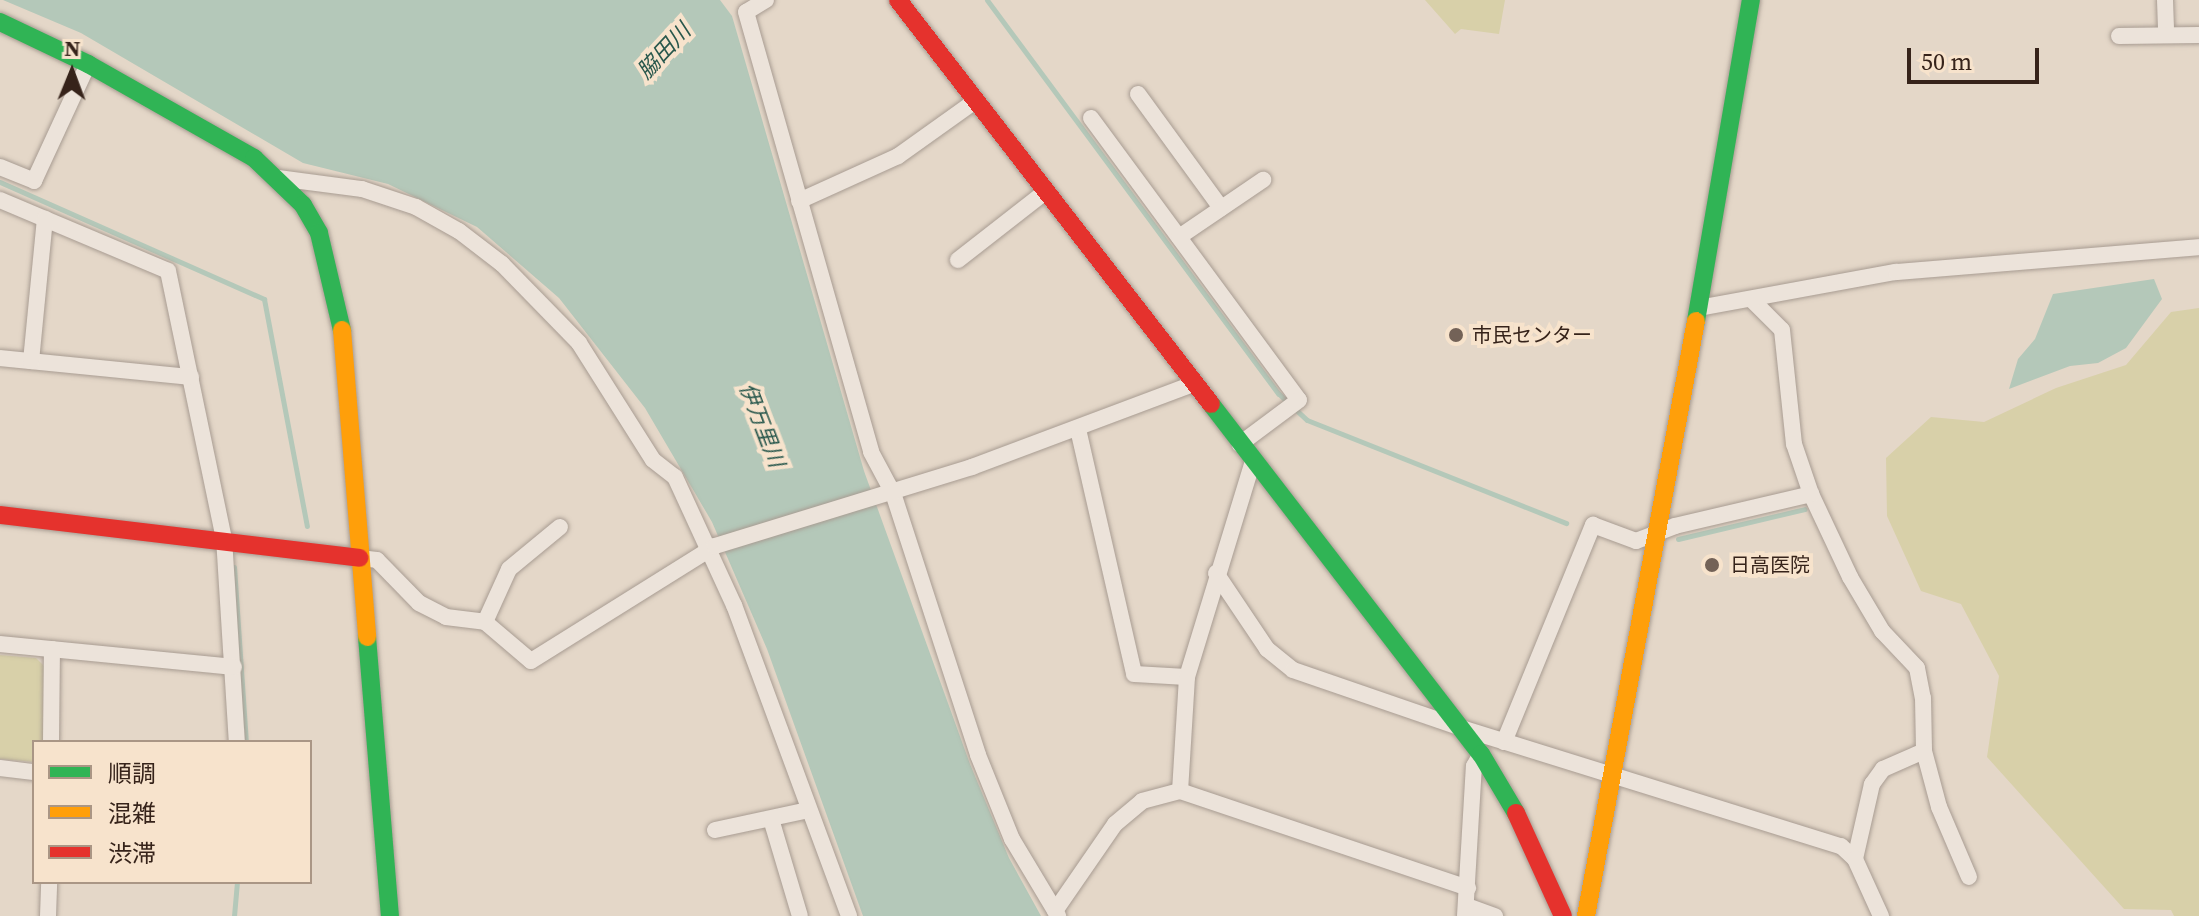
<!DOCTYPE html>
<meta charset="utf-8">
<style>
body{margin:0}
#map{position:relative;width:2199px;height:916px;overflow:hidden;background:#e4d7c8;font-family:"Source Serif 4","Noto Sans JP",serif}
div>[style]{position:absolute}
.green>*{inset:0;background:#d8d0a9}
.water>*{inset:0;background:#b4c8b9}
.stream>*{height:5px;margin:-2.5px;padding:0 2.5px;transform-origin:2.5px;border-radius:2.5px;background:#b4c8b9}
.roads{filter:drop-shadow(0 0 2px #a89c92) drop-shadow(0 0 2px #a89c92)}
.street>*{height:16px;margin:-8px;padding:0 8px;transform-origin:8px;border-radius:8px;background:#ece3da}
.fast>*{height:18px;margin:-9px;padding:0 9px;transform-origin:9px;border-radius:9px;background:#30b455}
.slow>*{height:18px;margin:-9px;padding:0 9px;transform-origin:9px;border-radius:9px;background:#ff9f0a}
.jam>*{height:18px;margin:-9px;padding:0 9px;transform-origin:9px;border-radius:9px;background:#e5322d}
.dots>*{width:22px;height:22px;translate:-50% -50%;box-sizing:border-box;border:4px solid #f7e3cc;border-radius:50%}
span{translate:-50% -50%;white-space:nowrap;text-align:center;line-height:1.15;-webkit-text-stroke:8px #f7e3cc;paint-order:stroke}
.poi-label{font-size:20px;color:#36231a}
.left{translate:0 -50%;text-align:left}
.water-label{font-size:22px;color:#28574c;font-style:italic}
.legend{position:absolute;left:32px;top:740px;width:280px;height:144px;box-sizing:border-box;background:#f7e3cc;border:2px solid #aa9685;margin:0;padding:10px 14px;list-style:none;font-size:24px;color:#36231a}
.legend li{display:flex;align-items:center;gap:16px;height:40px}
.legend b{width:40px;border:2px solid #aa9685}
.north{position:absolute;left:32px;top:32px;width:80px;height:80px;-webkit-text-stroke:6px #f7e3cc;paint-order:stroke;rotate:1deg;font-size:22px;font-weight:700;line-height:32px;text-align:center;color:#36231a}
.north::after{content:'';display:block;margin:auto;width:28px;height:36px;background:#36231a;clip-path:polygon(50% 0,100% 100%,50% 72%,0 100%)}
.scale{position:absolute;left:1907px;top:48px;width:132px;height:36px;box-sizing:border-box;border:4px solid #36231a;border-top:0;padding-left:10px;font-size:24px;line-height:28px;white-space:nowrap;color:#36231a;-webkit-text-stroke:6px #f7e3cc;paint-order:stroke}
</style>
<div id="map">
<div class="green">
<i style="clip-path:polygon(1425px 0,1505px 0,1499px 34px,1461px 29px,1455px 34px)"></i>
<i style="clip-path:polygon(2199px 308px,2199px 916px,2174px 916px,2171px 910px,2124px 909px,1987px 757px,1999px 676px,1961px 604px,1921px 591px,1887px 516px,1886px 458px,1931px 417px,1984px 422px,2056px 388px,2126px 365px,2171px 312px)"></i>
<i style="clip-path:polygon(0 655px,36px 658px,44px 666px,43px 742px,34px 742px,34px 762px,0 759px)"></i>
</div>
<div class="water">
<i style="clip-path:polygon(3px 0,720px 0,732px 16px,864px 471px,970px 764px,1009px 858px,1041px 916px,863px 916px,767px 649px,712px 522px,645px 408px,559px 298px,477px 227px,388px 184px,303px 163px,81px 33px)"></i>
<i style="clip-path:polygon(2154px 279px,2162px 299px,2126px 348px,2098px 363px,2070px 366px,2009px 389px,2018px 359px,2035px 339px,2053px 294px)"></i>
</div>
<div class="stream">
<i style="left:987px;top:0;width:490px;rotate:53.5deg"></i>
<i style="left:1279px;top:394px;width:38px;rotate:43deg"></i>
<i style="left:1307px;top:420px;width:279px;rotate:21.7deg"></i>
<i style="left:0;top:182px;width:289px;rotate:23.9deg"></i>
<i style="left:264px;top:299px;width:231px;rotate:79.3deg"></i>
<i style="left:1678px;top:539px;width:130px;rotate:-13.3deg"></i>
<i style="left:234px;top:567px;width:175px;rotate:86.1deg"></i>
<i style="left:234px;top:916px;width:34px;rotate:-85deg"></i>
</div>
<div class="roads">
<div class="street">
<i style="left:766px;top:0;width:23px;rotate:149deg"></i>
<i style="left:746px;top:12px;width:457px;rotate:74.1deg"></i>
<i style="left:871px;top:452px;width:47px;rotate:61.8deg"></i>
<i style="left:893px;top:493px;width:275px;rotate:72deg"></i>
<i style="left:978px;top:755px;width:91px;rotate:68deg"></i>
<i style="left:1012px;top:839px;width:90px;rotate:59.1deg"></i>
<i style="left:2165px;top:0;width:35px;rotate:88deg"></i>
<i style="left:2119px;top:36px;width:80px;rotate:-0.7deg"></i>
<i style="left:1138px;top:94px;width:141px;rotate:53.9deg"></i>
<i style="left:1091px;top:118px;width:350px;rotate:53.6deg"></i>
<i style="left:1299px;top:400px;width:74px;rotate:143.3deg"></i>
<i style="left:0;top:167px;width:37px;rotate:22deg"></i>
<i style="left:34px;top:181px;width:129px;rotate:-65.2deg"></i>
<i style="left:278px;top:178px;width:85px;rotate:7.5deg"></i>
<i style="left:362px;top:189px;width:57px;rotate:18.4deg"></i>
<i style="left:416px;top:207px;width:49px;rotate:29.2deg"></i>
<i style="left:459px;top:231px;width:54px;rotate:37.5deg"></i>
<i style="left:502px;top:264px;width:110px;rotate:45.7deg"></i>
<i style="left:579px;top:343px;width:138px;rotate:57.7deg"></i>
<i style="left:653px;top:460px;width:28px;rotate:38deg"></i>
<i style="left:675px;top:477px;width:141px;rotate:65.3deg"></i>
<i style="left:734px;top:605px;width:332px;rotate:69.7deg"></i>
<i style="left:0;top:200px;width:182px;rotate:22.9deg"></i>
<i style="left:168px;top:271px;width:273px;rotate:78.2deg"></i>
<i style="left:224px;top:538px;width:204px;rotate:86.4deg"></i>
<i style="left:799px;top:201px;width:109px;rotate:-24.4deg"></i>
<i style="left:898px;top:156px;width:95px;rotate:-35.5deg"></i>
<i style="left:1179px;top:237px;width:102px;rotate:-34.2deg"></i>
<i style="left:958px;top:260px;width:110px;rotate:-38deg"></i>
<i style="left:1752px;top:300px;width:42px;rotate:45deg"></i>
<i style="left:1782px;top:330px;width:115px;rotate:84deg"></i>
<i style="left:1794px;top:444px;width:53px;rotate:71.2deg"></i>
<i style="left:1811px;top:494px;width:92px;rotate:64.8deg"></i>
<i style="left:1850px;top:577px;width:63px;rotate:59.3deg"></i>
<i style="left:1882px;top:631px;width:51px;rotate:46.6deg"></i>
<i style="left:1917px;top:668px;width:31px;rotate:79deg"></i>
<i style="left:1923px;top:698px;width:53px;rotate:88.9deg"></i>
<i style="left:1924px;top:751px;width:45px;rotate:156.3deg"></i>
<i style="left:1883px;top:769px;width:19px;rotate:126deg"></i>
<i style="left:1872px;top:784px;width:77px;rotate:102.8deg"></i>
<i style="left:1699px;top:308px;width:200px;rotate:-10.4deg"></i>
<i style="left:1896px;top:272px;width:304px;rotate:-4.7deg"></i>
<i style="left:0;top:358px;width:192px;rotate:5.7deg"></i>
<i style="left:31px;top:361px;width:143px;rotate:-84.4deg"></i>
<i style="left:1078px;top:429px;width:251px;rotate:77.1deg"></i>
<i style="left:1134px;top:674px;width:53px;rotate:3.2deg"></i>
<i style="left:1253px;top:461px;width:226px;rotate:107deg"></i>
<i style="left:1187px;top:677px;width:114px;rotate:93.5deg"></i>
<i style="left:1180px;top:791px;width:304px;rotate:18.6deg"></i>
<i style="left:359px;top:558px;width:18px;rotate:6deg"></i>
<i style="left:377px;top:560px;width:60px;rotate:45.7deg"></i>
<i style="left:419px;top:603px;width:30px;rotate:27deg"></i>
<i style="left:446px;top:617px;width:39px;rotate:7deg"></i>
<i style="left:485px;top:622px;width:60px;rotate:40.3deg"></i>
<i style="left:531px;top:661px;width:217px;rotate:-32deg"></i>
<i style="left:715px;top:546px;width:269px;rotate:-17.1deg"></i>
<i style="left:972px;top:467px;width:236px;rotate:-20.6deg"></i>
<i style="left:1216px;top:573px;width:92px;rotate:56.1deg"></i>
<i style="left:1267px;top:649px;width:33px;rotate:39deg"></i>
<i style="left:1293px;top:670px;width:178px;rotate:19deg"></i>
<i style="left:1461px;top:728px;width:398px;rotate:17.3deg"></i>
<i style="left:1841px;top:846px;width:19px;rotate:43deg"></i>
<i style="left:1855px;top:859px;width:63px;rotate:65.5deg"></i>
<i style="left:485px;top:622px;width:58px;rotate:-65.6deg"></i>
<i style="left:509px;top:569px;width:66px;rotate:-39.5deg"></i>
<i style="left:0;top:644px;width:235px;rotate:5.6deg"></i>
<i style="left:51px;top:742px;width:93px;rotate:-89.4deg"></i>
<i style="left:1504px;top:742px;width:235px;rotate:-67.7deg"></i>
<i style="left:1593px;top:525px;width:46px;rotate:20.4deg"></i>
<i style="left:1636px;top:541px;width:42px;rotate:-21deg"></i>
<i style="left:1675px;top:526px;width:140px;rotate:-13.2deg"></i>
<i style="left:1924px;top:751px;width:58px;rotate:75deg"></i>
<i style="left:1939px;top:807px;width:76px;rotate:66.8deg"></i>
<i style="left:0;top:768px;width:34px;rotate:7deg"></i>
<i style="left:771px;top:819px;width:101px;rotate:73.4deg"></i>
<i style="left:715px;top:830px;width:95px;rotate:-12.1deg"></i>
<i style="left:1467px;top:906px;width:30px;rotate:20deg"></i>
<i style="left:1055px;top:911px;width:106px;rotate:-55.4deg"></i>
<i style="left:1115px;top:824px;width:35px;rotate:-40deg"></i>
<i style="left:1142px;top:801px;width:39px;rotate:-15deg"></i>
<i style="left:48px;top:916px;width:34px;rotate:-88deg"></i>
<i style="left:1465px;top:916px;width:150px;rotate:-86.6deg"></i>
<i style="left:1474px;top:766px;width:14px;rotate:-60deg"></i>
</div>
<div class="fast">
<i style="left:0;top:22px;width:98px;rotate:25.5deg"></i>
<i style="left:88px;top:64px;width:191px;rotate:29.5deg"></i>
<i style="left:254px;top:158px;width:68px;rotate:43.8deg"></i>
<i style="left:303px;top:205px;width:32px;rotate:60deg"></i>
<i style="left:319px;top:233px;width:100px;rotate:76.7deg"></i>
<i style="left:1696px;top:321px;width:326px;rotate:-80.3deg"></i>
<i style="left:1211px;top:404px;width:442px;rotate:52.4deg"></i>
<i style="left:1481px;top:754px;width:69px;rotate:59.3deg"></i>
<i style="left:367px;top:637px;width:280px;rotate:85.3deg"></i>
</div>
<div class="slow">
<i style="left:342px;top:330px;width:308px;rotate:85.3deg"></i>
<i style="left:1586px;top:916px;width:605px;rotate:-79.53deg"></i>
</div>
<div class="jam">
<i style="left:898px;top:0;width:511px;rotate:52.23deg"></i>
<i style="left:0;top:515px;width:362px;rotate:6.8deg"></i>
<i style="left:1516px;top:813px;width:113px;rotate:65.5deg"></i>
</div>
</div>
<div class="dots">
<i style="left:1456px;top:335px;background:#736257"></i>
<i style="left:1712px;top:565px;background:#736257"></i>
</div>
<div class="poi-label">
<span class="left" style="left:1472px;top:335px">市民センター</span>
<span class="left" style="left:1730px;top:565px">日高医院</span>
</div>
<div class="water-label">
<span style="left:664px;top:51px;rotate:-47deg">脇田川</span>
<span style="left:762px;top:425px;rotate:69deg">伊万里川</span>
</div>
<ul class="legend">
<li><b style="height:10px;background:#30b455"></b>順調</li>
<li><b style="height:10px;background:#ff9f0a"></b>混雑</li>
<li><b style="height:10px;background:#e5322d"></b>渋滞</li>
</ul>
<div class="north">N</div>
<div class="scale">50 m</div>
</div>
